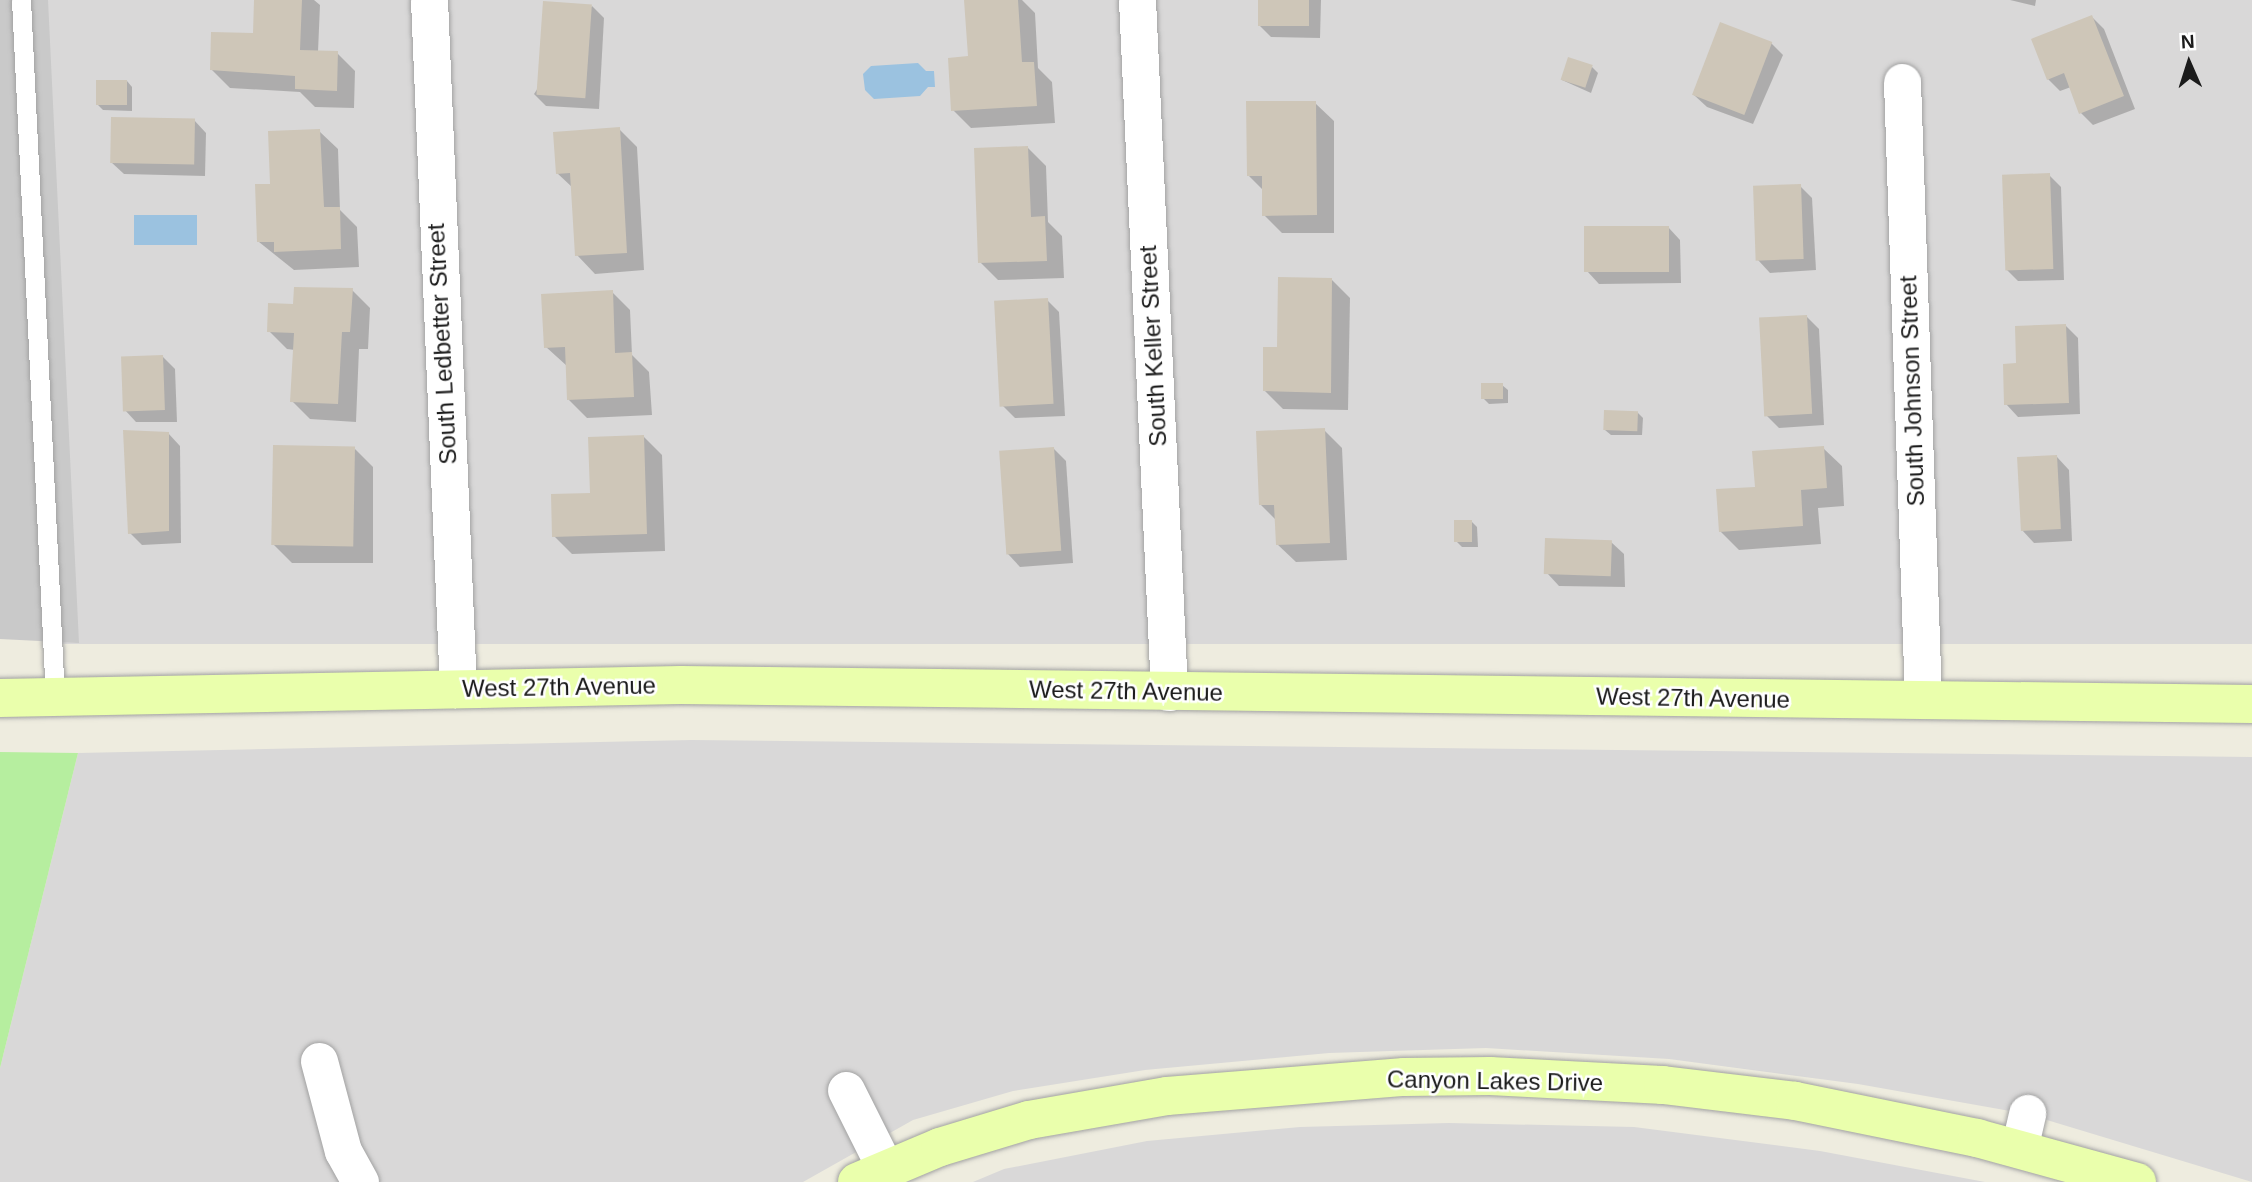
<!DOCTYPE html>
<style>
body{margin:0}
#map{position:relative;width:2252px;height:1182px;overflow:hidden;background:#eeecdf;font-family:Arial,sans-serif}
div>[style]{position:absolute}
.residential>*{inset:0;background:#d9d8d8;transform-origin:0 0}
.religious>*{inset:0;background:#c9c9c9}
.grass>*{inset:0;background:#b6ee9f}
.water>*{inset:0;background:#9bc2e0;transform-origin:0 0}
.shadow>*{inset:0;background:#0003}
.building>*{inset:0;background:#cec6b8;transform-origin:0 0}
.roads{filter:drop-shadow(0 0 2px #a2a2a2) drop-shadow(0 0 2px #a2a2a2)}
.lane>*{height:19px;margin:-9.5px;padding:0 9.5px;transform-origin:9.5px;border-radius:9.5px;background:#fff}
.street>*{height:37px;margin:-18.5px;padding:0 18.5px;transform-origin:18.5px;border-radius:18.5px;background:#fff}
.secondary>*{height:38px;margin:-19px;padding:0 19px;transform-origin:19px;border-radius:19px;background:#eaffac}
span{translate:-50% -50%;white-space:nowrap;text-align:center;line-height:1.15;-webkit-text-stroke:5px #fff;paint-order:stroke}
.street-label{font-size:24px;color:#1b1b1b}
.north{position:absolute;left:2154px;top:28px;width:70px;height:70px;-webkit-text-stroke:5px #fff;paint-order:stroke;rotate:357deg;font-size:19px;font-weight:700;line-height:28px;text-align:center;color:#1b1b1b}
.north::after{content:'';display:block;margin:auto;width:24px;height:32px;background:#1b1b1b;clip-path:polygon(50% 0,100% 100%,50% 72%,0 100%)}
</style>
<div id="map">
<div class="residential">
<i style="left:48px;top:0;width:2204px;height:644px"></i>
<i style="clip-path:polygon(692px 740px,2252px 757px,2252px 1182px,2027px 1114px,1858px 1084px,1669px 1059px,1486px 1048px,1329px 1053px,1145px 1070px,1013px 1091px,913px 1120px,803px 1182px,0 1182px,0 1068px,78px 753px)"></i>
<i style="clip-path:polygon(1449px 1123px,1634px 1127px,1820px 1151px,1985px 1182px,973px 1182px,1004px 1169px,1147px 1141px,1300px 1127px)"></i>
</div>
<div class="religious">
<i style="clip-path:polygon(0 0,48px 0,79px 643px,0 639px)"></i>
</div>
<div class="grass">
<i style="clip-path:polygon(0 752px,78px 753px,0 1068px)"></i>
</div>
<div class="water">
<i style="clip-path:polygon(918px 63px,926px 71px,934px 71px,935px 87px,928px 87px,920px 96px,874px 99px,865px 90px,863px 74px,871px 66px)"></i>
<i style="left:134px;top:215px;width:63px;height:30px"></i>
</div>
<div class="shadow">
<i style="clip-path:polygon(256px 0,314px 0,320px 5px,318px 52px,337px 53px,355px 71px,354px 108px,315px 107px,300px 92px,230px 88px,212px 70px,254px 35px)"></i>
<i style="clip-path:polygon(966px 0,1022px 0,1035px 13px,1038px 68px,1052px 82px,1055px 123px,971px 128px,953px 110px,970px 58px)"></i>
<i style="clip-path:polygon(1259px 0,1321px 0,1320px 38px,1271px 37px,1259px 25px)"></i>
<i style="clip-path:polygon(2010px 0,2036px 0,2035px 6px)"></i>
<i style="clip-path:polygon(592px 6px,604px 18px,599px 109px,546px 106px,534px 94px)"></i>
<i style="clip-path:polygon(2092px 17px,2104px 29px,2135px 109px,2093px 125px,2081px 113px,2071px 87px,2060px 91px,2048px 79px)"></i>
<i style="clip-path:polygon(1771px 43px,1783px 55px,1753px 124px,1707px 107px,1694px 95px)"></i>
<i style="clip-path:polygon(1592px 67px,1598px 73px,1591px 93px,1562px 80px)"></i>
<i style="clip-path:polygon(127px 81px,132px 87px,132px 111px,103px 110px,98px 105px)"></i>
<i style="clip-path:polygon(1315px 103px,1334px 121px,1334px 233px,1282px 233px,1264px 215px,1264px 191px,1249px 176px)"></i>
<i style="clip-path:polygon(194px 120px,206px 133px,205px 176px,124px 174px,111px 162px)"></i>
<i style="clip-path:polygon(619px 129px,637px 147px,644px 270px,595px 274px,577px 255px,573px 188px,557px 173px)"></i>
<i style="clip-path:polygon(319px 131px,338px 149px,340px 210px,357px 227px,359px 267px,294px 270px,259px 242px,272px 185px)"></i>
<i style="clip-path:polygon(1028px 148px,1046px 166px,1048px 222px,1062px 236px,1064px 278px,998px 280px,980px 262px)"></i>
<i style="clip-path:polygon(2049px 175px,2061px 187px,2064px 280px,2018px 281px,2006px 269px)"></i>
<i style="clip-path:polygon(1800px 186px,1812px 198px,1816px 270px,1770px 273px,1758px 260px)"></i>
<i style="clip-path:polygon(1668px 227px,1680px 240px,1681px 283px,1599px 284px,1587px 271px)"></i>
<i style="clip-path:polygon(1332px 280px,1350px 298px,1348px 410px,1283px 409px,1264px 390px,1278px 349px)"></i>
<i style="clip-path:polygon(352px 290px,370px 308px,368px 349px,359px 349px,356px 422px,310px 419px,292px 401px,295px 350px,287px 349px,269px 331px,295px 306px)"></i>
<i style="clip-path:polygon(612px 292px,630px 310px,632px 355px,649px 372px,652px 415px,587px 418px,569px 400px,567px 366px,546px 347px)"></i>
<i style="clip-path:polygon(1047px 300px,1059px 312px,1065px 416px,1015px 418px,1003px 406px)"></i>
<i style="clip-path:polygon(1807px 317px,1819px 329px,1824px 425px,1779px 428px,1767px 416px)"></i>
<i style="clip-path:polygon(2066px 326px,2078px 338px,2080px 414px,2018px 417px,2006px 404px)"></i>
<i style="clip-path:polygon(162px 356px,175px 369px,177px 422px,136px 422px,124px 409px)"></i>
<i style="clip-path:polygon(1502px 385px,1508px 390px,1508px 403px,1489px 404px,1483px 398px)"></i>
<i style="clip-path:polygon(1637px 412px,1643px 418px,1642px 435px,1611px 435px,1605px 430px)"></i>
<i style="clip-path:polygon(1324px 430px,1342px 448px,1347px 560px,1296px 562px,1277px 544px,1276px 520px,1261px 505px)"></i>
<i style="clip-path:polygon(168px 433px,180px 446px,181px 543px,142px 545px,130px 533px)"></i>
<i style="clip-path:polygon(644px 437px,662px 455px,665px 551px,572px 554px,554px 536px)"></i>
<i style="clip-path:polygon(1823px 448px,1842px 466px,1844px 506px,1818px 508px,1821px 544px,1739px 550px,1720px 531px,1757px 488px)"></i>
<i style="clip-path:polygon(355px 449px,373px 467px,373px 563px,292px 563px,274px 545px)"></i>
<i style="clip-path:polygon(1054px 449px,1066px 461px,1073px 563px,1020px 567px,1008px 554px)"></i>
<i style="clip-path:polygon(2057px 457px,2069px 470px,2072px 541px,2034px 543px,2022px 530px)"></i>
<i style="clip-path:polygon(1471px 521px,1477px 527px,1478px 547px,1462px 547px,1456px 541px)"></i>
<i style="clip-path:polygon(1611px 542px,1624px 554px,1625px 587px,1559px 586px,1547px 573px)"></i>
</div>
<div class="building">
<i style="clip-path:polygon(254px 0,302px 0,300px 50px,338px 51px,337px 91px,295px 89px,295px 76px,210px 70px,211px 32px,253px 33px)"></i>
<i style="clip-path:polygon(964px 0,1018px 0,1022px 62px,1034px 62px,1037px 106px,951px 111px,948px 58px,968px 56px)"></i>
<i style="left:1258px;top:0;width:51px;height:26px"></i>
<i style="left:543px;top:1px;width:49px;height:94px;rotate:4deg"></i>
<i style="clip-path:polygon(2092px 15px,2124px 96px,2079px 114px,2064px 73px,2047px 80px,2031px 39px)"></i>
<i style="left:1720px;top:22px;width:56px;height:78px;rotate:21deg"></i>
<i style="left:1568px;top:57px;width:26px;height:24px;rotate:18deg"></i>
<i style="left:96px;top:80px;width:31px;height:25px"></i>
<i style="clip-path:polygon(1246px 101px,1316px 101px,1317px 215px,1262px 216px,1262px 176px,1247px 176px)"></i>
<i style="left:111px;top:117px;width:84px;height:46px;rotate:1deg"></i>
<i style="clip-path:polygon(620px 127px,627px 253px,575px 256px,570px 173px,556px 174px,553px 132px)"></i>
<i style="clip-path:polygon(320px 129px,324px 207px,340px 207px,341px 249px,274px 252px,274px 242px,257px 242px,255px 184px,270px 184px,268px 131px)"></i>
<i style="clip-path:polygon(1028px 146px,1031px 217px,1045px 216px,1047px 261px,978px 263px,974px 148px)"></i>
<i style="left:2050px;top:173px;width:96px;height:48px;rotate:88deg"></i>
<i style="left:1801px;top:184px;width:75px;height:48px;rotate:88deg"></i>
<i style="left:1584px;top:226px;width:85px;height:46px"></i>
<i style="clip-path:polygon(1278px 277px,1332px 278px,1331px 393px,1263px 391px,1263px 347px,1277px 347px)"></i>
<i style="clip-path:polygon(294px 287px,353px 288px,350px 332px,342px 332px,338px 404px,290px 402px,294px 333px,267px 332px,268px 303px,293px 304px)"></i>
<i style="clip-path:polygon(613px 290px,615px 353px,632px 352px,634px 397px,567px 400px,565px 347px,544px 348px,541px 294px)"></i>
<i style="left:1048px;top:298px;width:106px;height:54px;rotate:87deg"></i>
<i style="left:1807px;top:315px;width:99px;height:48px;rotate:87deg"></i>
<i style="clip-path:polygon(2066px 324px,2069px 403px,2004px 405px,2003px 364px,2016px 363px,2015px 326px)"></i>
<i style="left:163px;top:355px;width:55px;height:42px;rotate:88deg"></i>
<i style="left:1481px;top:383px;width:22px;height:16px"></i>
<i style="left:1604px;top:410px;width:34px;height:20px;rotate:2deg"></i>
<i style="clip-path:polygon(1325px 428px,1330px 543px,1276px 545px,1274px 505px,1259px 505px,1256px 431px)"></i>
<i style="clip-path:polygon(123px 430px,169px 432px,169px 531px,128px 534px)"></i>
<i style="clip-path:polygon(644px 435px,647px 534px,552px 537px,551px 494px,590px 493px,588px 437px)"></i>
<i style="left:273px;top:445px;width:82px;height:100px;rotate:1deg"></i>
<i style="clip-path:polygon(1824px 446px,1827px 488px,1801px 490px,1803px 526px,1719px 532px,1716px 489px,1755px 487px,1752px 451px)"></i>
<i style="left:1054px;top:447px;width:104px;height:55px;rotate:86deg"></i>
<i style="left:2057px;top:455px;width:74px;height:40px;rotate:87deg"></i>
<i style="left:1454px;top:520px;width:18px;height:22px"></i>
<i style="left:1545px;top:538px;width:67px;height:36px;rotate:2deg"></i>
</div>
<div class="roads">
<div class="lane">
<i style="left:21px;top:0;width:699px;rotate:87.21deg"></i>
</div>
<div class="street">
<i style="left:429px;top:0;width:690px;rotate:87.59deg"></i>
<i style="left:1137px;top:0;width:693px;rotate:87.35deg"></i>
<i style="left:1902px;top:82px;width:618px;rotate:88.05deg"></i>
<i style="left:319px;top:1061px;width:93px;rotate:75.1deg"></i>
<i style="left:343px;top:1151px;width:35px;rotate:61deg"></i>
<i style="left:846px;top:1090px;width:87px;rotate:63.4deg"></i>
<i style="left:2019px;top:1149px;width:37px;rotate:-77deg"></i>
</div>
<div class="secondary">
<i style="left:0;top:698px;width:681px;rotate:-1.09deg"></i>
<i style="left:681px;top:685px;width:1571px;rotate:0.69deg"></i>
<i style="left:857px;top:1182px;width:90px;rotate:-22.9deg"></i>
<i style="left:940px;top:1147px;width:93px;rotate:-16.9deg"></i>
<i style="left:1029px;top:1120px;width:140px;rotate:-9.9deg"></i>
<i style="left:1167px;top:1096px;width:238px;rotate:-4.6deg"></i>
<i style="left:1404px;top:1077px;width:86px;rotate:-0.7deg"></i>
<i style="left:1490px;top:1076px;width:173px;rotate:3deg"></i>
<i style="left:1663px;top:1085px;width:133px;rotate:6.9deg"></i>
<i style="left:1795px;top:1101px;width:186px;rotate:11.5deg"></i>
<i style="left:1977px;top:1138px;width:166px;rotate:15.4deg"></i>
</div>
</div>
<div class="street-label">
<span style="left:442px;top:344px;rotate:-93deg">South Ledbetter Street</span>
<span style="left:1153px;top:346px;rotate:-93deg">South Keller Street</span>
<span style="left:1912px;top:391px;rotate:-92deg">South Johnson Street</span>
<span style="left:559px;top:687px;rotate:-1deg">West 27th Avenue</span>
<span style="left:1126px;top:691px;rotate:1deg">West 27th Avenue</span>
<span style="left:1693px;top:698px;rotate:1deg">West 27th Avenue</span>
<span style="left:1495px;top:1081px;rotate:1deg">Canyon Lakes Drive</span>
</div>
<div class="north">N</div>
</div>
